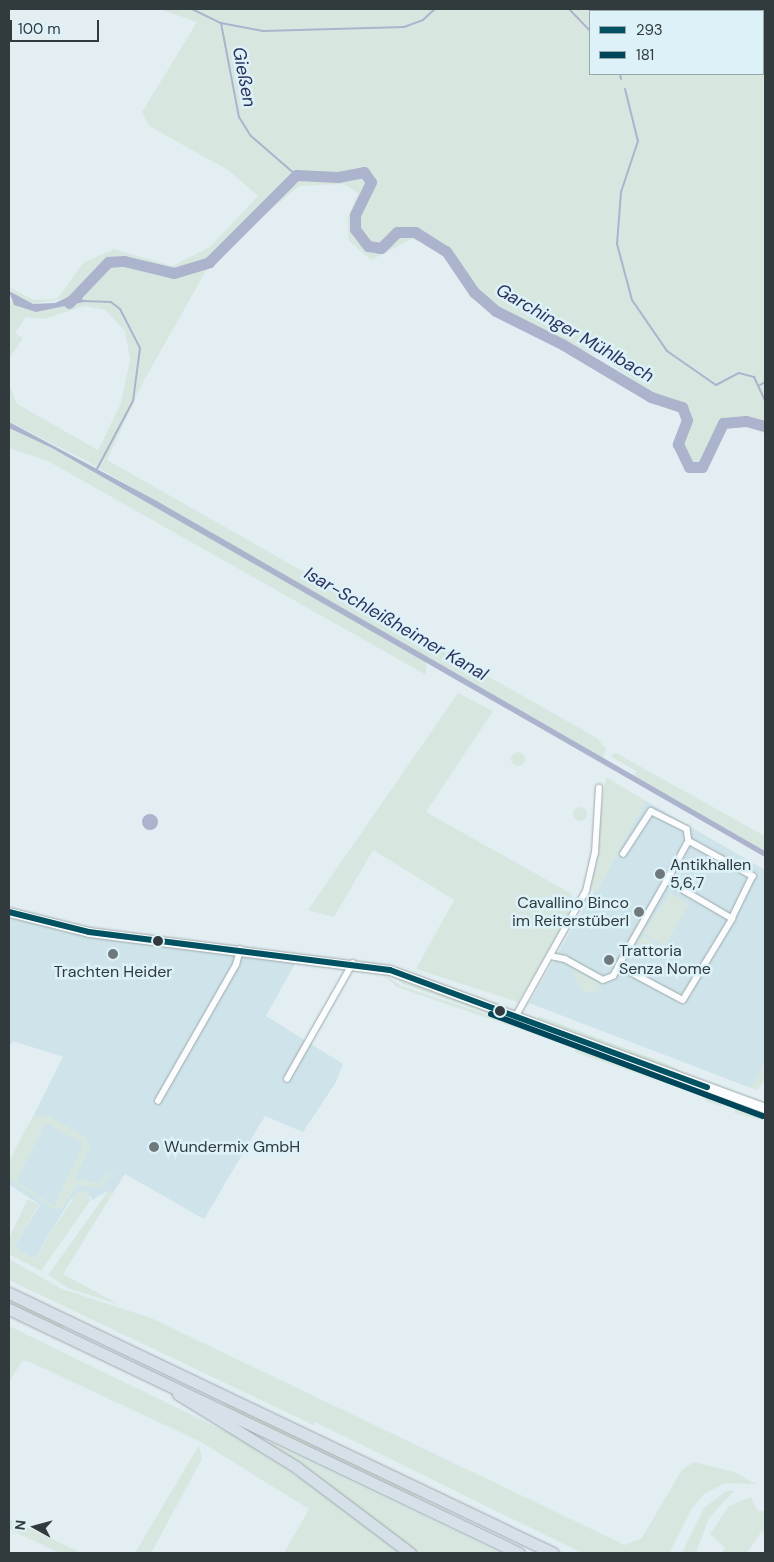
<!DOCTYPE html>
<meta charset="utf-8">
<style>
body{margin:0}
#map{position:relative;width:774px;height:1562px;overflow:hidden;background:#e2eef2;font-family:"DM Sans",sans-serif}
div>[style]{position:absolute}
.built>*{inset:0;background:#cee4ea}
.green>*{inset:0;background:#d7e7e0;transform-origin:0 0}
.round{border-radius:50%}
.water>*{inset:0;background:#acb3cc}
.stream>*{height:2px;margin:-1px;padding:0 1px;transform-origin:1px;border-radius:1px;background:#acb3cc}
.river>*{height:11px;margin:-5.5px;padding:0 5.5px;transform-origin:5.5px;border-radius:5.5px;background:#acb3cc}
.roads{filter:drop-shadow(0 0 1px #9ea8aa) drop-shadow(0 0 1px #9ea8aa)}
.street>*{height:5.5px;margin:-2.75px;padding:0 2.75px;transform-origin:2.75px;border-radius:2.75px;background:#fbfcfd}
.secondary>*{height:9px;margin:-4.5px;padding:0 4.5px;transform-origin:4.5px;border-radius:4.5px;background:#fbfcfd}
.highway>*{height:11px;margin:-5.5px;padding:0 5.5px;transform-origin:5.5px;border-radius:5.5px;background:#d5e0e9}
.bus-1>*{height:6px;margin:-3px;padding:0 3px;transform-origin:3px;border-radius:3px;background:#005262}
.bus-2>*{height:6px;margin:-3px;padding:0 3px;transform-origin:3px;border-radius:3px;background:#00465a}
.dots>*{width:14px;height:14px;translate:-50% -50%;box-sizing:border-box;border:2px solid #dcf2f8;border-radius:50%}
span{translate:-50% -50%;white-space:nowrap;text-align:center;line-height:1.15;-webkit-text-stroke:5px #dcf2f8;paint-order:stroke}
.poi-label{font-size:16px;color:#313a3c}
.left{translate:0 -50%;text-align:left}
.right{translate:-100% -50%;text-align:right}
.water-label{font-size:18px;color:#2e315f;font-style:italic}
.frame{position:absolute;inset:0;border:10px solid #313a3c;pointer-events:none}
.legend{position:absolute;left:589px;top:10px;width:175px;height:65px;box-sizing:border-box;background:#dcf2f8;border:1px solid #98a8ad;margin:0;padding:6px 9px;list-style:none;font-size:15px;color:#313a3c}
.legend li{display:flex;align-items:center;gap:10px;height:25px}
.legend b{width:25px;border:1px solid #98a8ad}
.north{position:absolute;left:10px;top:1502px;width:50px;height:50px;-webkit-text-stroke:4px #dcf2f8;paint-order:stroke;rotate:277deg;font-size:14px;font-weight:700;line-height:20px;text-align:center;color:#313a3c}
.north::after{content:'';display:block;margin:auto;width:18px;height:22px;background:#313a3c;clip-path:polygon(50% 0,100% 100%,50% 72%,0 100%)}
.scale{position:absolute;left:10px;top:20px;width:89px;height:22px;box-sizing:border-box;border:2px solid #313a3c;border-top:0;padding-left:6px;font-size:15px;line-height:18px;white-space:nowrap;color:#313a3c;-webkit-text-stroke:4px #dcf2f8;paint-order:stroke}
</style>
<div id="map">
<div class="built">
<i style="clip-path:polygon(646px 801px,765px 870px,765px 1062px,751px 1088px,529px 1003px)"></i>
<i style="clip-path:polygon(9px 908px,40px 923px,297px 960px,266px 1016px,343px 1064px,336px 1082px,303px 1132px,265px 1116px,204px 1219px,125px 1174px,113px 1193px,108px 1191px,90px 1201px,92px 1196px,71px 1199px,34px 1259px,14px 1247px,40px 1205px,9px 1184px,9px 1165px,63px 1057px,13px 1041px,9px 1047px)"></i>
</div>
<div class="green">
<i style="clip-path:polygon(evenodd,159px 9px,765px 9px,765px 434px,740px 422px,719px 421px,704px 460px,699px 465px,689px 463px,681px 439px,691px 416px,686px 405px,652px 393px,602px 358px,519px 326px,473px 293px,448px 253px,412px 239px,371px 260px,349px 241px,347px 219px,358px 193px,344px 184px,299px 186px,225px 249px,206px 271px,143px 382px,107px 460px,597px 738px,606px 749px,603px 758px,83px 459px,9px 422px,9px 384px,17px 404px,98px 450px,121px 403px,130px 359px,125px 331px,105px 310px,85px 306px,44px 319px,26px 317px,15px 333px,23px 338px,9px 359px,9px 299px,23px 309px,84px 302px,73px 297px,33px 304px,16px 297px,9px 287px,34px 300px,57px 299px,83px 263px,114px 249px,172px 266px,210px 247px,258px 196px,228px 170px,149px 126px,142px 112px,197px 22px,159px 9px,590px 11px,763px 11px,763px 74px,590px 74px,590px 11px)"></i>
<i style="clip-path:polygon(9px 428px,52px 448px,426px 662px,426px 675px,48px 461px,9px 448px)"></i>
<i style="clip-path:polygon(458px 693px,493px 711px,426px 812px,572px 894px,566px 921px,518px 1002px,416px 969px,454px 900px,373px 850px,334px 917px,308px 910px)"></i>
<i class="round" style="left:511px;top:752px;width:14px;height:14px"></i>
<i style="clip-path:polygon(616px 753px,765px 836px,765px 851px,634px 776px,636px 771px,610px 756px)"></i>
<i style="clip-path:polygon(606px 777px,646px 801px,597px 892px,590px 888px)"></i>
<i class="round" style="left:573px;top:807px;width:14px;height:14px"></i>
<i style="clip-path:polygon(670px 893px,689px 904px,665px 946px,643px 933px)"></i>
<i class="round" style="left:637px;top:937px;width:16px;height:16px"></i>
<i style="clip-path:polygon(572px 968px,600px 984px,599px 990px,592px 994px,580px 989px)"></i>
<i style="clip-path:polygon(381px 973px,401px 986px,480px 1012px,572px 1047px,397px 987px)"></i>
<i style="clip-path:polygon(395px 977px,396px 977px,532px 1025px,528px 1027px,403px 984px)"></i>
<i style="clip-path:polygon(539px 1016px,665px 1063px,695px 1078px,538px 1018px)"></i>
<i style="clip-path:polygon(577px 1042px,661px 1074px,665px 1077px,576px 1045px)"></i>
<i style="clip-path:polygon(576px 1049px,648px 1075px,672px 1081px,668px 1084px,574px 1052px)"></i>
<i style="clip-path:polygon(765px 1062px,765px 1078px,758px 1090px,751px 1088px)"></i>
<i style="clip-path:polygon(694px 1090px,721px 1099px,722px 1106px,708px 1102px)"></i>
<i style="left:736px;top:1105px;width:30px;height:8px;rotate:15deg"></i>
<i style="clip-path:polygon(evenodd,33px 1116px,48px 1116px,86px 1137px,90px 1147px,75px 1178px,99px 1183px,120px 1164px,100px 1188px,78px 1185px,62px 1208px,54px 1209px,9px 1179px,9px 1161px,33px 1116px,46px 1123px,83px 1144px,54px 1206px,16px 1181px,46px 1123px)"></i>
<i style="clip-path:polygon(78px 1191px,88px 1192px,90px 1201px,41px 1271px,9px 1254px,9px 1238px,28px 1199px,39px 1205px,14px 1247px,34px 1259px)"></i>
<i style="clip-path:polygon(108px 1191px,113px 1193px,63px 1274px,118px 1304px,70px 1289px,48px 1275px)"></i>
<i style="clip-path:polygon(9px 1259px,62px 1289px,151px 1318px,625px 1545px,642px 1538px,681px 1471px,693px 1462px,734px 1472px,756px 1484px,725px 1483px,704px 1494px,690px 1511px,670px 1553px,582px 1553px,315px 1422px,313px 1425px,9px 1280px)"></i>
<i style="left:9px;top:1299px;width:61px;height:5px;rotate:25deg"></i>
<i style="clip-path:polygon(9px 1326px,237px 1437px,321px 1492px,400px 1553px,284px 1553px,309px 1509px,201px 1442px,30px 1362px,22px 1361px,9px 1382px)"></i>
<i style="clip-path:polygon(226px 1402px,416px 1494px,415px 1497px,224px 1406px)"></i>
<i style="clip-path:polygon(199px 1445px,202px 1459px,151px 1553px,135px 1553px)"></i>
<i style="clip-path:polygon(271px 1445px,271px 1443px,501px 1553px,416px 1553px)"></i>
<i style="clip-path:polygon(726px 1491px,734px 1491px,709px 1518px,696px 1553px,682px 1553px,704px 1508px)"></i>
<i style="clip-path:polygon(751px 1497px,758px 1511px,765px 1511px,765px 1533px,761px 1532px,747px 1553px,722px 1553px,725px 1548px,710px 1534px,729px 1506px)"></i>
<i style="clip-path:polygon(9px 1519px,82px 1553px,59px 1553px,9px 1529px)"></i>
</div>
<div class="water">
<i style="clip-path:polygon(9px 291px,33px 304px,55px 303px,79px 292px,84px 302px,36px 312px,14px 305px)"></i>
<i style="clip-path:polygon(9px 422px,155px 500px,765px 851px,765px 857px,52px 448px,9px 428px)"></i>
<i class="round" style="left:142px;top:814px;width:16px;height:16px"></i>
</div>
<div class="stream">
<i style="left:192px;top:9px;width:32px;rotate:26deg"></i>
<i style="left:221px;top:23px;width:96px;rotate:79.2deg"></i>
<i style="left:239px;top:117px;width:22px;rotate:58deg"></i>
<i style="left:251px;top:136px;width:60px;rotate:40.9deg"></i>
<i style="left:569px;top:9px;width:30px;rotate:46deg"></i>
<i style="left:221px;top:23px;width:43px;rotate:10.8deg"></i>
<i style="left:263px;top:31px;width:141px;rotate:-1.6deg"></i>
<i style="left:404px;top:27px;width:20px;rotate:-20deg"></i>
<i style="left:423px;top:20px;width:16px;rotate:-43deg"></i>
<i style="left:620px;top:74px;width:5px;rotate:79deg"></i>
<i style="left:625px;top:89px;width:54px;rotate:76deg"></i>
<i style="left:638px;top:141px;width:54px;rotate:108.4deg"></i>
<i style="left:621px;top:192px;width:52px;rotate:94.4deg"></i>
<i style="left:617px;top:244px;width:58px;rotate:75deg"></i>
<i style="left:632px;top:300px;width:62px;rotate:55.5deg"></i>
<i style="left:667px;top:351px;width:60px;rotate:34.8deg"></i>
<i style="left:716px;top:385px;width:26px;rotate:-28deg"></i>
<i style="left:739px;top:373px;width:16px;rotate:15deg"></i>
<i style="left:754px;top:377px;width:26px;rotate:65deg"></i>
<i style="left:83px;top:301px;width:28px;rotate:2deg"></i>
<i style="left:111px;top:302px;width:11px;rotate:38deg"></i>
<i style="left:120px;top:309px;width:44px;rotate:62.9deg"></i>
<i style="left:140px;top:348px;width:53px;rotate:97.5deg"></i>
<i style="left:133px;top:401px;width:77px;rotate:117.9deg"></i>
<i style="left:760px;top:385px;width:6px;rotate:-31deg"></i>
</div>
<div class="river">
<i style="left:69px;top:303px;width:57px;rotate:-46.4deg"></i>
<i style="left:108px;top:262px;width:16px;rotate:-4deg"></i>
<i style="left:124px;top:261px;width:51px;rotate:13.5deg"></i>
<i style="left:174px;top:273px;width:37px;rotate:-17deg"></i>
<i style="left:209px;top:262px;width:123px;rotate:-45deg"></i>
<i style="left:296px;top:175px;width:42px;rotate:2.7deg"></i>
<i style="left:338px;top:177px;width:26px;rotate:-11deg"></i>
<i style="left:364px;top:172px;width:12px;rotate:55deg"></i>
<i style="left:371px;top:182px;width:37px;rotate:116deg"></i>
<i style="left:355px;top:215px;width:14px;rotate:90deg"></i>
<i style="left:355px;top:229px;width:21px;rotate:53deg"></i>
<i style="left:368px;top:246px;width:13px;rotate:9deg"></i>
<i style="left:381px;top:248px;width:23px;rotate:-45deg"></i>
<i style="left:397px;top:232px;width:18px"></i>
<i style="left:415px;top:232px;width:36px;rotate:32deg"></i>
<i style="left:446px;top:251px;width:50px;rotate:55.7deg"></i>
<i style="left:474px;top:292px;width:29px;rotate:41deg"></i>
<i style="left:496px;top:311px;width:74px;rotate:26.6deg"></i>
<i style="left:562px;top:344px;width:104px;rotate:30.8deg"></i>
<i style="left:651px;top:397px;width:33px;rotate:18deg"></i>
<i style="left:682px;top:407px;width:14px;rotate:69deg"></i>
<i style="left:687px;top:420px;width:26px;rotate:111deg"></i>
<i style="left:678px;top:444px;width:25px;rotate:64deg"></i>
<i style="left:689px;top:467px;width:13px"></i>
<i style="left:702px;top:467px;width:49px;rotate:-64.5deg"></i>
<i style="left:723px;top:423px;width:23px;rotate:-5deg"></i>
<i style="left:746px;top:421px;width:20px;rotate:15deg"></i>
</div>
<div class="roads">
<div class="street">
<i style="left:689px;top:841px;width:73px;rotate:28.7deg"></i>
<i style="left:753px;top:876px;width:48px;rotate:116deg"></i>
<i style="left:623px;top:854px;width:51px;rotate:-56.9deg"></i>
<i style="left:651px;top:811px;width:40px;rotate:26.6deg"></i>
<i style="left:687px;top:829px;width:12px;rotate:81deg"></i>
<i style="left:689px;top:841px;width:46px;rotate:118.8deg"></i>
<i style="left:551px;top:956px;width:14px;rotate:12deg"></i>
<i style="left:565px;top:959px;width:43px;rotate:28.9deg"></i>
<i style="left:603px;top:980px;width:11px;rotate:-22deg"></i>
<i style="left:613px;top:976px;width:12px;rotate:-59deg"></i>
<i style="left:619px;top:966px;width:72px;rotate:28deg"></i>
<i style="left:683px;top:1000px;width:95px;rotate:-58.8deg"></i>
<i style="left:732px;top:919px;width:75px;rotate:-149.7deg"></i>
<i style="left:667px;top:881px;width:98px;rotate:119.5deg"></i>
<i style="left:517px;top:1014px;width:141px;rotate:-60.7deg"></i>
<i style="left:586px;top:891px;width:39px;rotate:-77deg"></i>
<i style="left:595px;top:853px;width:65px;rotate:-86.5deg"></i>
<i style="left:287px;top:1079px;width:133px;rotate:-60.4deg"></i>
<i style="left:158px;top:1101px;width:157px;rotate:-60.2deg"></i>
<i style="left:236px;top:965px;width:16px;rotate:-75deg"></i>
</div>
<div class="secondary">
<i style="left:9px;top:912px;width:82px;rotate:14deg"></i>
<i style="left:89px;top:932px;width:303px;rotate:7.2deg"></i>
<i style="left:390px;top:970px;width:400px;rotate:20.2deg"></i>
</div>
<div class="highway">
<i style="left:9px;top:1293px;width:603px;rotate:25.55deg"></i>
<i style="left:9px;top:1309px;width:565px;rotate:25.57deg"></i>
<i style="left:178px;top:1394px;width:139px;rotate:31.7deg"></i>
<i style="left:296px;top:1467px;width:143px;rotate:37deg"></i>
</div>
</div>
<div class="bus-1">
<i style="left:9px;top:912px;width:82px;rotate:14deg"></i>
<i style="left:89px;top:932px;width:303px;rotate:7.2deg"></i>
<i style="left:390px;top:970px;width:338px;rotate:20.3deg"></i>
</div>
<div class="bus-2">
<i style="left:491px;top:1014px;width:290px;rotate:20.6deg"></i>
</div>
<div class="dots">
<i style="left:660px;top:874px;background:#6f797c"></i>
<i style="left:639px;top:912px;background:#6f797c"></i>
<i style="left:158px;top:941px;background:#313a3c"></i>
<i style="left:113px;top:954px;background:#6f797c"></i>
<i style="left:609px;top:960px;background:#6f797c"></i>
<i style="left:500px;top:1011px;background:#313a3c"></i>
<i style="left:154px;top:1147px;background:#6f797c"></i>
</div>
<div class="poi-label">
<span class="left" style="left:670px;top:874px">Antikhallen<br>5,6,7</span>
<span class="right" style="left:629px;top:912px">Cavallino Binco<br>im Reiterstüberl</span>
<span class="left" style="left:619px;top:960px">Trattoria<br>Senza Nome</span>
<span style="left:113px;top:972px">Trachten Heider</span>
<span class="left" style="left:164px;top:1147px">Wundermix GmbH</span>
</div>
<div class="water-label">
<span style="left:244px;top:77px;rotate:79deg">Gießen</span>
<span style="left:575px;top:333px;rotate:30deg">Garchinger Mühlbach</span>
<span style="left:396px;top:624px;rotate:30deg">Isar-Schleißheimer Kanal</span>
</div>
<div class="frame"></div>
<ul class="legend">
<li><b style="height:6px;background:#005262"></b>293</li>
<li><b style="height:6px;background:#00465a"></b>181</li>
</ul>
<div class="north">N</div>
<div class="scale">100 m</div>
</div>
